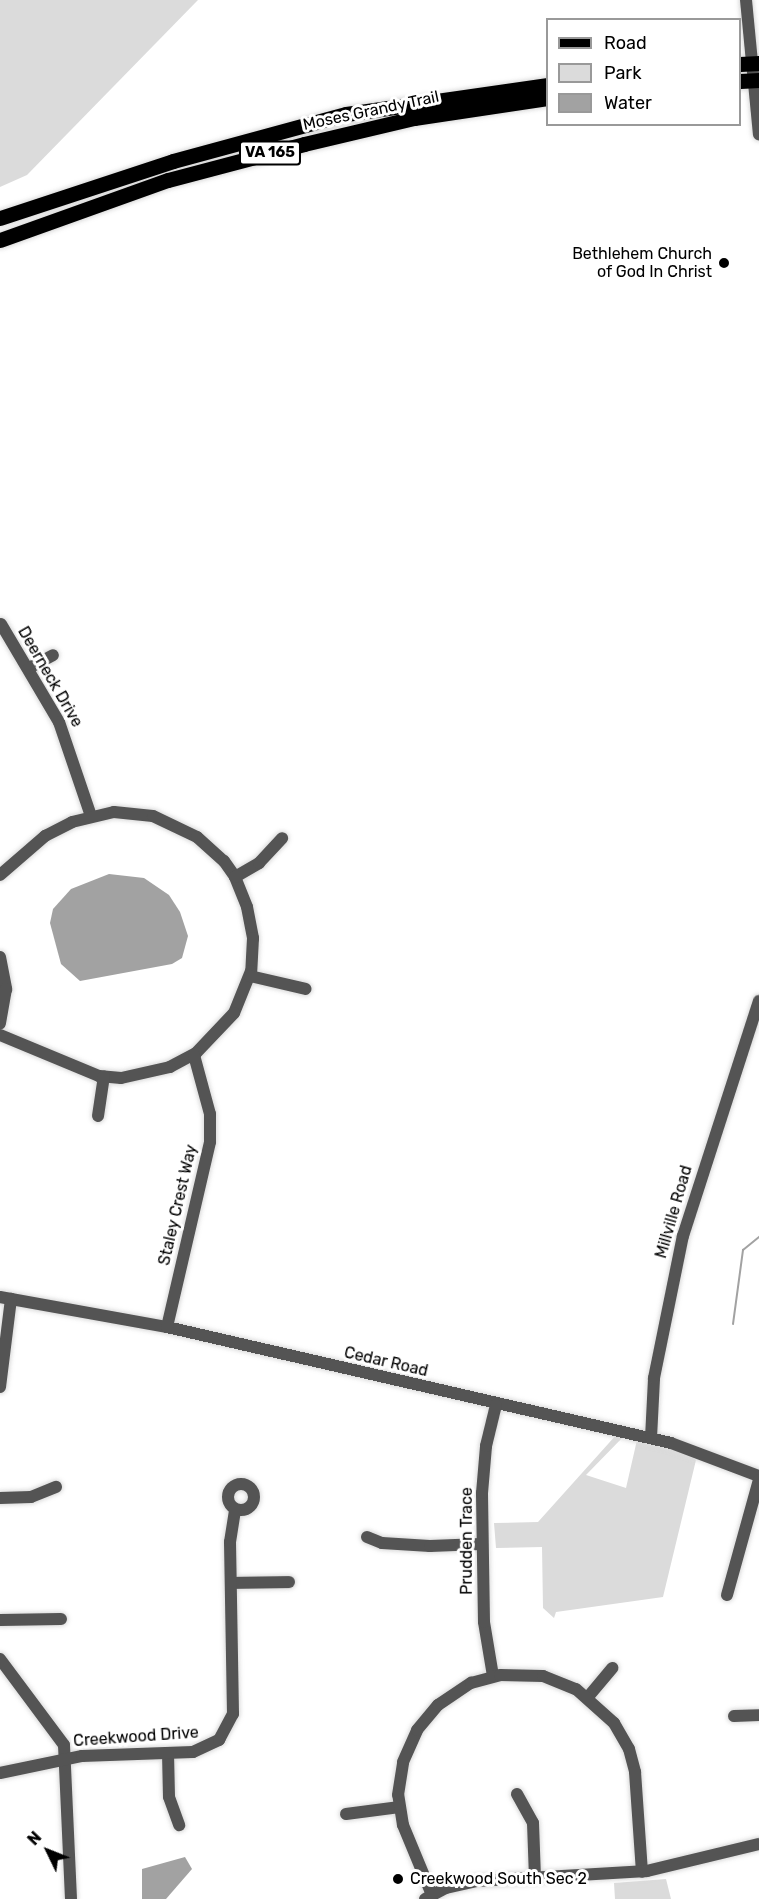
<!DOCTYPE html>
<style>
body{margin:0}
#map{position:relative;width:759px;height:1899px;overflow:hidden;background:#fff;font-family:Rubik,sans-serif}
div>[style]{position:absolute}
.green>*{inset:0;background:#dbdbdb}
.water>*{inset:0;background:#a2a2a2}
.stream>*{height:2px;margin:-1px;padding:0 1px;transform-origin:1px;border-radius:1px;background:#a2a2a2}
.roads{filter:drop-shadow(0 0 2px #dbdbdb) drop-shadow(0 0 2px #dbdbdb)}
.minor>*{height:12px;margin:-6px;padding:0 6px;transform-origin:6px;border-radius:6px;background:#545454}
.minor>.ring{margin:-6px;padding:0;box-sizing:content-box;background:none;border:12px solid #545454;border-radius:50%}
.major>*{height:15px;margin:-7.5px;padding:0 7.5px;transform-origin:7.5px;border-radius:7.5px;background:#000}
.dots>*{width:16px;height:16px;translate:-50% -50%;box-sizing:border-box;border:3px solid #fff;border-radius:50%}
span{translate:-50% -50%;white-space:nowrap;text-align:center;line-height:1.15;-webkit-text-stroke:6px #fff;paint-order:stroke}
.shield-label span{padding:2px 4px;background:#fff;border:2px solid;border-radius:4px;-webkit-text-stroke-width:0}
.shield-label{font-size:15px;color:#000;font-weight:700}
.street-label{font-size:16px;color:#000}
.poi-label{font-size:16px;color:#000}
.right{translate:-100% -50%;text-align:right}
.left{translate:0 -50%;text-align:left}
.legend{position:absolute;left:546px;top:18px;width:195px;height:108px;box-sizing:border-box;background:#fff;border:2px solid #999;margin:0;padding:8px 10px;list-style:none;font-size:18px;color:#000}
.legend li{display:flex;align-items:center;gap:12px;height:30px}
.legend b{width:30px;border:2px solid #999}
.north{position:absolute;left:18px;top:1821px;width:60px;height:60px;-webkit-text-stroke:4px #fff;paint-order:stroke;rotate:313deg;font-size:16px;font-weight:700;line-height:24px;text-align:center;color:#000}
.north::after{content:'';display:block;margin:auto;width:21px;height:27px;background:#000;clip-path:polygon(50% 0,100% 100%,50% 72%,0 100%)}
</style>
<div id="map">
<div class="green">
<i style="clip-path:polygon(0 0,198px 0,27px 175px,0 187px)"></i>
<i style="clip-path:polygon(617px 1434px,624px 1436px,586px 1475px,626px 1488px,637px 1440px,687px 1453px,696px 1460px,663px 1597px,556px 1612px,554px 1618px,543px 1608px,542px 1547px,496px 1548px,494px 1523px,538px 1522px)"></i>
<i style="clip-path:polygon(666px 1879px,671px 1899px,615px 1899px,614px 1883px)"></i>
</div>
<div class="water">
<i style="clip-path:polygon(109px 874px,144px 878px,169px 895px,180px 912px,188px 936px,182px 958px,172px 964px,80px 981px,61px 964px,50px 923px,53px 909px,71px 889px)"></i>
<i style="clip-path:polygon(185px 1857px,192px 1869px,166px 1899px,142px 1899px,142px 1869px)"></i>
</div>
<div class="stream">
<i style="left:733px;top:1324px;width:75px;rotate:-82.3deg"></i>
<i style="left:743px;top:1250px;width:21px;rotate:-39deg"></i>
</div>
<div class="roads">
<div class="minor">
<i style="left:746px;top:0;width:135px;rotate:84.5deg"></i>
<i style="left:1px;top:624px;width:114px;rotate:59.4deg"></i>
<i style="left:59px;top:722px;width:99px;rotate:71.2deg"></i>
<i style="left:29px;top:668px;width:27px;rotate:-28deg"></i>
<i style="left:0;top:875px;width:60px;rotate:-40.9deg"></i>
<i style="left:45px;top:836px;width:30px;rotate:-27deg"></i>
<i style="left:72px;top:822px;width:43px;rotate:-13.4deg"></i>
<i style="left:114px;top:812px;width:39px;rotate:6deg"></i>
<i style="left:153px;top:816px;width:49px;rotate:25.5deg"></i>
<i style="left:197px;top:837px;width:36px;rotate:42deg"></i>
<i style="left:224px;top:861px;width:19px;rotate:55deg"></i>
<i style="left:235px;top:877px;width:32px;rotate:68deg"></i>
<i style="left:247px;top:907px;width:32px;rotate:79deg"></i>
<i style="left:253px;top:938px;width:33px;rotate:93deg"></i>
<i style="left:251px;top:971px;width:45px;rotate:112deg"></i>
<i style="left:234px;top:1013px;width:55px;rotate:133.5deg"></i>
<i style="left:196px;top:1053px;width:30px;rotate:152deg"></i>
<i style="left:170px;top:1067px;width:50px;rotate:167.3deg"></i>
<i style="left:121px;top:1078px;width:22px;rotate:-175deg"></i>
<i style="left:99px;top:1076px;width:107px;rotate:-157.5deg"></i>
<i style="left:235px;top:877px;width:28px;rotate:-30deg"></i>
<i style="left:259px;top:863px;width:34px;rotate:-47deg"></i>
<i style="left:0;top:957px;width:33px;rotate:79deg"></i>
<i style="left:6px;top:989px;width:35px;rotate:100deg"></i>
<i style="left:250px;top:976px;width:57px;rotate:13.1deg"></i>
<i style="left:98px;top:1116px;width:40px;rotate:-81.5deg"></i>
<i style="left:0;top:1297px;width:170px;rotate:10.2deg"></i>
<i style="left:167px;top:1327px;width:517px;rotate:12.96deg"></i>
<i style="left:671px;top:1443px;width:94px;rotate:20.6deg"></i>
<i style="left:167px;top:1327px;width:190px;rotate:-76.9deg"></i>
<i style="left:210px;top:1142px;width:28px;rotate:-90deg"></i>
<i style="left:210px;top:1114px;width:61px;rotate:-105.2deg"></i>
<i style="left:0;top:1387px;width:89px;rotate:-82.9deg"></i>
<i style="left:651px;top:1438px;width:60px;rotate:-87.1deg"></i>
<i style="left:654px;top:1378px;width:145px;rotate:-78.5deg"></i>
<i style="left:683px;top:1236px;width:247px;rotate:-72.1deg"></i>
<i class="ring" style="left:228px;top:1484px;width:14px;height:14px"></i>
<i style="left:0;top:1498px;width:31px;rotate:-2deg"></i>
<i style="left:31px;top:1497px;width:27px;rotate:-22deg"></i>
<i style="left:367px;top:1537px;width:16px;rotate:22deg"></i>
<i style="left:382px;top:1543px;width:48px;rotate:3.6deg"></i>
<i style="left:430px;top:1546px;width:51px;rotate:-2.2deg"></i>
<i style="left:232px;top:1583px;width:57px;rotate:-1deg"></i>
<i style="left:727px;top:1595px;width:119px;rotate:-74.5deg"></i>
<i style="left:0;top:1620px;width:61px;rotate:-0.9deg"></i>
<i style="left:0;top:1659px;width:107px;rotate:53.3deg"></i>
<i style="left:64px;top:1745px;width:154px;rotate:87.4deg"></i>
<i style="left:493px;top:1676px;width:55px;rotate:-99.5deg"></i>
<i style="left:484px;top:1622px;width:129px;rotate:-90.9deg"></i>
<i style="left:482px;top:1493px;width:47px;rotate:-85.1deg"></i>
<i style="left:486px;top:1446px;width:42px;rotate:-76.3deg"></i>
<i style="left:588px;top:1697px;width:38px;rotate:-50deg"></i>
<i style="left:734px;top:1716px;width:25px;rotate:-2deg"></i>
<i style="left:168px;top:1753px;width:44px;rotate:88.7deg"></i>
<i style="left:169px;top:1797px;width:30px;rotate:70deg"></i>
<i style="left:0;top:1773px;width:84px;rotate:-11.7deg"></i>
<i style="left:82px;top:1756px;width:111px;rotate:-2.1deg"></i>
<i style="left:193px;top:1752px;width:29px;rotate:-25deg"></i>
<i style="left:219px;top:1740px;width:30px;rotate:-62deg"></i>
<i style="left:233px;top:1714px;width:172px;rotate:-91deg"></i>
<i style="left:230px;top:1542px;width:33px;rotate:-81deg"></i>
<i style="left:517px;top:1794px;width:33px;rotate:61deg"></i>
<i style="left:533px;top:1823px;width:55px;rotate:87.9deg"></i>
<i style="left:346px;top:1814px;width:54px;rotate:-7.4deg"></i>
<i style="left:432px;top:1895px;width:76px;rotate:-112.5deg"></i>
<i style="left:403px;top:1825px;width:30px;rotate:-99deg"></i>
<i style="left:398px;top:1795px;width:33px;rotate:-81deg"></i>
<i style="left:403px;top:1762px;width:35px;rotate:-66deg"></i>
<i style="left:417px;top:1730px;width:33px;rotate:-50deg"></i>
<i style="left:438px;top:1705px;width:40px;rotate:-34deg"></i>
<i style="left:471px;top:1683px;width:30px;rotate:-15deg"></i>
<i style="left:500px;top:1675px;width:43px;rotate:1.3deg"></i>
<i style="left:543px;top:1676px;width:35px;rotate:22deg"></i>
<i style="left:576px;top:1689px;width:51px;rotate:41.8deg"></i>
<i style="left:614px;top:1723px;width:30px;rotate:60deg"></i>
<i style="left:629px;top:1749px;width:24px;rotate:75deg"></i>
<i style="left:635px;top:1772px;width:100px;rotate:86deg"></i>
<i style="left:425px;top:1899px;width:24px;rotate:-28deg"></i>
<i style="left:446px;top:1888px;width:32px;rotate:-13deg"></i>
<i style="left:477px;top:1881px;width:170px;rotate:-3.4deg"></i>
<i style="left:647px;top:1871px;width:115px;rotate:-13.6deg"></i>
</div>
<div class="major">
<i style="left:740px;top:64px;width:19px;rotate:-3deg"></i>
<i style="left:740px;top:81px;width:19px;rotate:-3deg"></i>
<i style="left:0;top:218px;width:182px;rotate:-18.2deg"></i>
<i style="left:173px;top:161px;width:179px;rotate:-15.2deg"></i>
<i style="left:346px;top:114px;width:204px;rotate:-8.2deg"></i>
<i style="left:0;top:240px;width:178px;rotate:-19.7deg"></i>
<i style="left:168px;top:180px;width:141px;rotate:-14.8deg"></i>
<i style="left:304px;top:144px;width:113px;rotate:-13.3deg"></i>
<i style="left:414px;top:118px;width:135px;rotate:-8.5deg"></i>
</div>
</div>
<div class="dots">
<i style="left:724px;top:263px;background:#000"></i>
<i style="left:398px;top:1879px;background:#000"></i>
</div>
<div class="shield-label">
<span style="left:270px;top:153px">VA 165</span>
</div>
<div class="street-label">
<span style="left:371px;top:111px;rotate:-12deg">Moses Grandy Trail</span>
<span style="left:50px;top:677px;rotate:60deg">Deerneck Drive</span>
<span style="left:178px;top:1205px;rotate:-77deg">Staley Crest Way</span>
<span style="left:674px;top:1212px;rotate:-74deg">Millville Road</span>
<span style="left:386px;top:1362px;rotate:13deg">Cedar Road</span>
<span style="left:467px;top:1541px;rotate:-90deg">Prudden Trace</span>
<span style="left:136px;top:1737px;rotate:-4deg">Creekwood Drive</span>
</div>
<div class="poi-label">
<span class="right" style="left:712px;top:263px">Bethlehem Church<br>of God In Christ</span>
<span class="left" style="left:410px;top:1879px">Creekwood South Sec 2</span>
</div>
<ul class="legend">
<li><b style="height:8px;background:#000"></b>Road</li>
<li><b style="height:16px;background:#dbdbdb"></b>Park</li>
<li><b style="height:16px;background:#a2a2a2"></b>Water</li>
</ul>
<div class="north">N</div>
</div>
